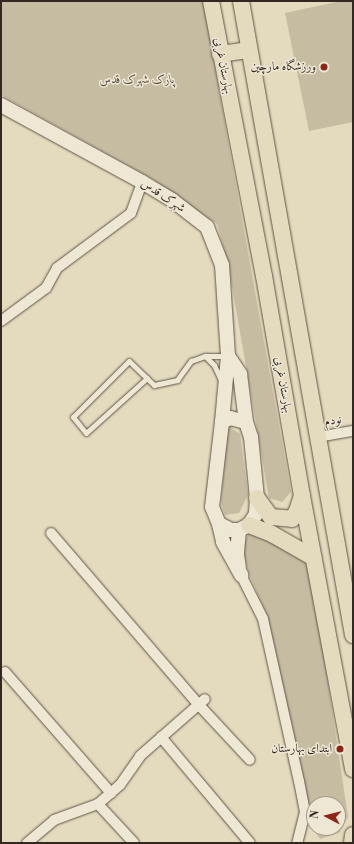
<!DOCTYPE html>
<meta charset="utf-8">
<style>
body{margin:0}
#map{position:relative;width:354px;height:844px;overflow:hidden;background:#e4dabd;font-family:"Libre Bodoni",Amiri,serif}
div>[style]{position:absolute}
.green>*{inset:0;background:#c6bca2}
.roads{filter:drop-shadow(0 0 1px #5f5448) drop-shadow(0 0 1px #5f5448)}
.lane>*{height:5px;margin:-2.5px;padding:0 2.5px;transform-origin:2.5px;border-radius:2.5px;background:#ede7d4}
.street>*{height:10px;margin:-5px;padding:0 5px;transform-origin:5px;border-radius:5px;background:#ede7d4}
.secondary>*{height:14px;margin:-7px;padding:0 7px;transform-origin:7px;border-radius:7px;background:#ede7d4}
.primary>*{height:16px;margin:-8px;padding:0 8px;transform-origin:8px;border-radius:8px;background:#e4dabd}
.dots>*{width:11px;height:11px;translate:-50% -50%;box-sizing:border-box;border:2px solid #ede7d4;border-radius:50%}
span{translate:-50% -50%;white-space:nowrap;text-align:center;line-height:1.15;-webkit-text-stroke:3px #ede7d4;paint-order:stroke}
.street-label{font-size:12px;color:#332721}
.poi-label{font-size:12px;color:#332721}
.right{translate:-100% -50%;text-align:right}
.park-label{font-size:12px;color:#584c41;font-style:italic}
.frame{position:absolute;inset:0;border:2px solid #332721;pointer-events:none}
.north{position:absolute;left:306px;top:796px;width:40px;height:40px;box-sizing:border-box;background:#ede7d4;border:1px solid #a39a8c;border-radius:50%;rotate:277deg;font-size:11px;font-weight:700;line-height:16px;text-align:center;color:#332721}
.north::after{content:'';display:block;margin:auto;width:14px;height:18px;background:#8f2418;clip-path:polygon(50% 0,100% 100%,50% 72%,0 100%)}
</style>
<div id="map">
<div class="green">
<i style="clip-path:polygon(1px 1px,203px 1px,291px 492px,282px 502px,269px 498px,229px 269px,217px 224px,149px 177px,1px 95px)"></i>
<i style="clip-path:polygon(341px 1px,353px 1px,353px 122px,309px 131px,285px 13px)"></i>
<i style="clip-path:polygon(228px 426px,240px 434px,248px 495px,239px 513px,225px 515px,221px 502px)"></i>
<i style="clip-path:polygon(evenodd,250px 532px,310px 562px,348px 817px,339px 833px,320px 839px,309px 824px,268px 618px,249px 574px,242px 546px,250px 532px,314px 804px,338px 804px,338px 828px,314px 828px,314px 804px)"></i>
</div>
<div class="roads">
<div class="lane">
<i style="left:205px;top:356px;width:13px;rotate:45deg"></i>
<i style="left:214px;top:365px;width:19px;rotate:65deg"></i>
<i style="left:147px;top:378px;width:82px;rotate:138deg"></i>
<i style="left:86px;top:433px;width:21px;rotate:-129deg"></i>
<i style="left:73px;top:417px;width:79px;rotate:-45deg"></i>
<i style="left:129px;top:361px;width:35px;rotate:44deg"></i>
<i style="left:154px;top:385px;width:24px;rotate:-12deg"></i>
<i style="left:177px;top:380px;width:24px;rotate:-54deg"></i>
<i style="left:191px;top:361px;width:15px;rotate:-20deg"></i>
<i style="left:205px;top:356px;width:22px"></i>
</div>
<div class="street">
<i style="left:1px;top:321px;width:56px;rotate:-36.3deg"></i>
<i style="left:46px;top:288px;width:23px;rotate:-61deg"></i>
<i style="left:57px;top:268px;width:92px;rotate:-36.6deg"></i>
<i style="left:131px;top:213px;width:33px;rotate:-70deg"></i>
<i style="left:318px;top:437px;width:36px;rotate:-10deg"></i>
<i style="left:51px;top:533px;width:225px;rotate:49.3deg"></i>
<i style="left:198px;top:704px;width:76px;rotate:47.1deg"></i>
<i style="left:241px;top:575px;width:49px;rotate:63.4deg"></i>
<i style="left:263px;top:619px;width:166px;rotate:77.5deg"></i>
<i style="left:299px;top:781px;width:32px;rotate:79deg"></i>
<i style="left:305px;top:812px;width:32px;rotate:104deg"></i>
<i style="left:5px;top:672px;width:161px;rotate:48.8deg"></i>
<i style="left:161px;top:737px;width:138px;rotate:50deg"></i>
<i style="left:27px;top:843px;width:35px;rotate:-40deg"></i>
<i style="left:54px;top:820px;width:47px;rotate:-20deg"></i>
<i style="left:134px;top:843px;width:53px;rotate:-132.7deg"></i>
<i style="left:98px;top:804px;width:29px;rotate:-41deg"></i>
<i style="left:120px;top:785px;width:35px;rotate:-55deg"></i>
<i style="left:140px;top:756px;width:86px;rotate:-41.2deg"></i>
</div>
<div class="secondary">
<i style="left:1px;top:105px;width:161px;rotate:28.6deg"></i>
<i style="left:142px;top:182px;width:35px;rotate:31deg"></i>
<i style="left:172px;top:200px;width:44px;rotate:37.6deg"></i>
<i style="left:207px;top:227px;width:41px;rotate:68.5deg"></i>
<i style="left:222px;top:265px;width:91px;rotate:86.2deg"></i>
<i style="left:228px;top:356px;width:66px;rotate:95.2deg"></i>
<i style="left:228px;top:356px;width:22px;rotate:56deg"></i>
<i style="left:240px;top:374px;width:48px;rotate:82.9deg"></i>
<i style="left:230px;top:418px;width:16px;rotate:14deg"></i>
<i style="left:246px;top:422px;width:16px;rotate:72deg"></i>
<i style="left:251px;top:437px;width:61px;rotate:84.4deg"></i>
<i style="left:257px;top:498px;width:16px;rotate:94deg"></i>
<i style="left:256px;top:514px;width:13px;rotate:122deg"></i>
<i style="left:249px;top:525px;width:11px;rotate:153deg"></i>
<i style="left:239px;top:530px;width:8px;rotate:180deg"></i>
<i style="left:231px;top:530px;width:13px;rotate:-153deg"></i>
<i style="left:219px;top:524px;width:18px;rotate:-112deg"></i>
<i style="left:212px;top:507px;width:86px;rotate:-83.3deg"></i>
<i style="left:222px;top:422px;width:9px;rotate:-27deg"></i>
<i style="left:219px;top:524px;width:18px;rotate:77deg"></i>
<i style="left:223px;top:542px;width:38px;rotate:61deg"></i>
<i style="left:239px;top:530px;width:25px;rotate:95deg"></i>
<i style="left:237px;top:555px;width:12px;rotate:81deg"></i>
</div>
<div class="primary">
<i style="left:211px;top:1px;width:280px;rotate:79.1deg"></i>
<i style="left:264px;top:276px;width:223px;rotate:80.2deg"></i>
<i style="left:302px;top:496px;width:278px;rotate:79.4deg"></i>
<i style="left:241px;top:1px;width:644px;rotate:79.98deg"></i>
<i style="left:220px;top:54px;width:29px;rotate:-8deg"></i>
<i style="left:257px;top:498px;width:24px;rotate:54deg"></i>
<i style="left:271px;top:517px;width:21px;rotate:5deg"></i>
<i style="left:292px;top:519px;width:9px;rotate:-58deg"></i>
<i style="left:297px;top:511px;width:16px;rotate:-72deg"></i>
<i style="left:249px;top:525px;width:25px;rotate:21deg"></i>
<i style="left:272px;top:534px;width:48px;rotate:29.7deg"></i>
<i style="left:352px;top:843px;width:8px;rotate:-83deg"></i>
</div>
</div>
<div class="dots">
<i style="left:324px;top:67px;background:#8f2418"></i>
<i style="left:340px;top:749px;background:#8f2418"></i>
</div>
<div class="street-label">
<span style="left:223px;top:66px;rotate:79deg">بهارستان غربی</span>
<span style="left:163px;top:196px;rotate:33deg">شهرک قدس</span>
<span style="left:283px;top:385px;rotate:80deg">بهارستان غربی</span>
<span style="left:333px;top:421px;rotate:-10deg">نودم</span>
</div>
<div class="poi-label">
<span class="right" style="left:316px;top:67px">ورزشگاه مارچین</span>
<span class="right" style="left:332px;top:749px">ابتدای بهارستان</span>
</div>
<div class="park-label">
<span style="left:137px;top:80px">پارک شهرک قدس</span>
</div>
<div class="frame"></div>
<div class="north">N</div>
</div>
